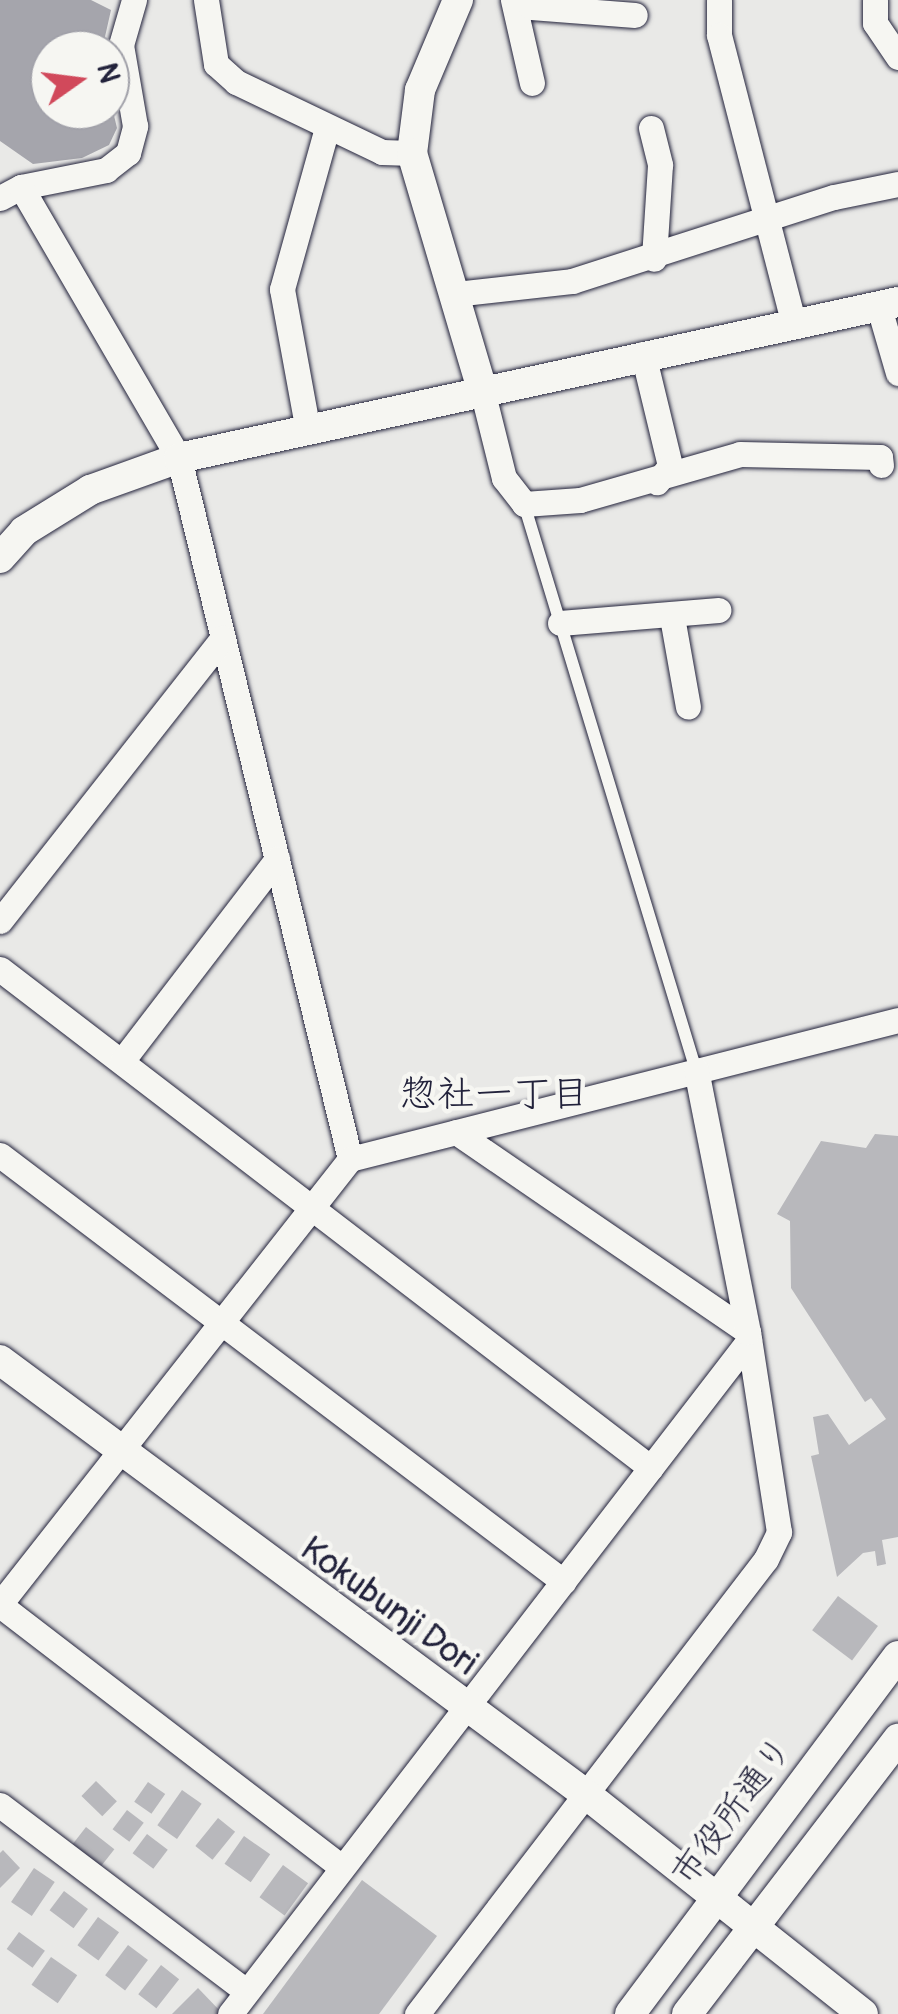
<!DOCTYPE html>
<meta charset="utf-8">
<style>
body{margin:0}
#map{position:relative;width:898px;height:2014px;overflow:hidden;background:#e9e9e7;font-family:Pangolin,"Klee One",sans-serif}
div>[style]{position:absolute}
.water>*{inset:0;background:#a5a5ac}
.building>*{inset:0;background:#b8b8bc;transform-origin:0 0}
.roads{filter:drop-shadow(0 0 2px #22223b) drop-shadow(0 0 2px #22223b)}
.service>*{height:12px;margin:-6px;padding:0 6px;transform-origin:6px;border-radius:6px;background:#f6f6f2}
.minor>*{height:25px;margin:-12.5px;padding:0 12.5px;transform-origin:12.5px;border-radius:12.5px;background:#f6f6f2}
.tertiary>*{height:30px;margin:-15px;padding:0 15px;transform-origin:15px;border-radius:15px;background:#f6f6f2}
span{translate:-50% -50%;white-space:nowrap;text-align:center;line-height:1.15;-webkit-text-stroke:9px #f6f6f2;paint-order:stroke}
.street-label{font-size:35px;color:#22223b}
.neighbourhood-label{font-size:38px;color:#22223b}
.north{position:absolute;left:30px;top:30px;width:100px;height:100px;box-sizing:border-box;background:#f6f6f2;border:2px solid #a1a1a9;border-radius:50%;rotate:76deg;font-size:28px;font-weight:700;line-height:40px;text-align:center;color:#22223b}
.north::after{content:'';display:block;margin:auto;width:35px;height:45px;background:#d1495b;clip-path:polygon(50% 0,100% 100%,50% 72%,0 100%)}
</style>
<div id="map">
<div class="water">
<i style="clip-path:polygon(0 0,91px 0,111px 10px,102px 50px,50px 50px,50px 110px,110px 110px,110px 99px,117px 128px,109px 145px,82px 158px,33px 164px,0 141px)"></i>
</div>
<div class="building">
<i style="clip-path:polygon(875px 1134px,898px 1136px,898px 1537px,882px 1540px,886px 1564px,877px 1566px,875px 1551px,863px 1553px,837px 1577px,811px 1456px,819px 1454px,813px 1417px,828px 1414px,849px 1445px,886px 1419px,871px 1398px,865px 1402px,791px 1288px,790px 1221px,777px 1214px,821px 1141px,866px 1148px)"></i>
<i style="left:838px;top:1596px;width:50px;height:43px;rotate:37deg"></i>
<i style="left:96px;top:1781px;width:29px;height:21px;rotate:44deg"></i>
<i style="left:148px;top:1782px;width:21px;height:24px;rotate:35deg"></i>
<i style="left:182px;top:1790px;width:24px;height:43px;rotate:35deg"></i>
<i style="left:127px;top:1810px;width:21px;height:24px;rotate:37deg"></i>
<i style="left:218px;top:1818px;width:22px;height:36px;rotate:39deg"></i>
<i style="left:86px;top:1827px;width:36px;height:24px;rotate:38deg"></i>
<i style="left:147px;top:1834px;width:26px;height:24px;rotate:37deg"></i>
<i style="left:244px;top:1836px;width:32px;height:34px;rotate:35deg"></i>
<i style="clip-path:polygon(3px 1850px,20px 1868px,0 1888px,0 1853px)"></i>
<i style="left:283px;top:1865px;width:31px;height:40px;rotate:36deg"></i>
<i style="left:34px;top:1868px;width:25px;height:41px;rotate:34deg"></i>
<i style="clip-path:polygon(362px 1880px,437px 1936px,379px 2014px,263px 2014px)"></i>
<i style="left:64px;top:1891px;width:30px;height:24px;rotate:37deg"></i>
<i style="left:98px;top:1917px;width:26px;height:35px;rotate:36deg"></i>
<i style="left:19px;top:1932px;width:32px;height:21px;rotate:36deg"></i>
<i style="left:128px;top:1945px;width:25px;height:38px;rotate:37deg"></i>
<i style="left:51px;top:1957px;width:32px;height:34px;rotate:35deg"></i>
<i style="left:161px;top:1965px;width:23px;height:37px;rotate:38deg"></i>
<i style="clip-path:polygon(198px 1988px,223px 2014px,172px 2014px)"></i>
</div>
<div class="roads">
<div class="service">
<i style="left:524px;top:504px;width:592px;rotate:73.1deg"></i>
</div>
<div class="minor">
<i style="left:206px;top:0;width:65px;rotate:81.1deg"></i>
<i style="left:216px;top:64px;width:27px;rotate:42deg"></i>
<i style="left:236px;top:82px;width:162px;rotate:25.6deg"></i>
<i style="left:382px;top:152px;width:30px;rotate:2deg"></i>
<i style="left:513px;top:0;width:85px;rotate:77.1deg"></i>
<i style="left:515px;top:0;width:17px;rotate:24deg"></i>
<i style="left:531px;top:7px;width:104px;rotate:4.4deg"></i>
<i style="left:719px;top:0;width:35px;rotate:90deg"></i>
<i style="left:719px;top:35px;width:295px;rotate:75.5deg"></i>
<i style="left:875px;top:0;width:23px;rotate:90deg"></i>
<i style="left:875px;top:23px;width:41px;rotate:55.9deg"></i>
<i style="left:651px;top:128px;width:38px;rotate:76deg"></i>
<i style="left:660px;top:165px;width:94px;rotate:93.7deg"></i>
<i style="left:21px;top:187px;width:87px;rotate:-11.3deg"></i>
<i style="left:106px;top:170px;width:28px;rotate:-38deg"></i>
<i style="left:128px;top:153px;width:28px;rotate:-75deg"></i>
<i style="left:135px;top:126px;width:82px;rotate:-99.8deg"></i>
<i style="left:121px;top:45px;width:47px;rotate:-73.9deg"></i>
<i style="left:0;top:198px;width:24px;rotate:-28deg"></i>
<i style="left:21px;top:187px;width:314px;rotate:59.8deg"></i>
<i style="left:179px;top:458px;width:722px;rotate:76.29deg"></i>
<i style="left:455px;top:294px;width:118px;rotate:-6.3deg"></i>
<i style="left:572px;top:281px;width:275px;rotate:-17.8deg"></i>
<i style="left:834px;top:197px;width:65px;rotate:-11.5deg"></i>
<i style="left:878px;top:304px;width:72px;rotate:73.8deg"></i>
<i style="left:643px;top:354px;width:115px;rotate:76.4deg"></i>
<i style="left:670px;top:466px;width:21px;rotate:129deg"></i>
<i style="left:482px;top:390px;width:91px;rotate:76deg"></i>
<i style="left:504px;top:478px;width:33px;rotate:52deg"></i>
<i style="left:524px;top:504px;width:56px;rotate:-4.1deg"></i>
<i style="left:580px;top:500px;width:166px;rotate:-16deg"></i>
<i style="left:740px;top:454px;width:140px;rotate:1.2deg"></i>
<i style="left:880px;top:457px;width:8px;rotate:83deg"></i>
<i style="left:308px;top:431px;width:144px;rotate:-100.4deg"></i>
<i style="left:282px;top:289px;width:167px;rotate:-74.4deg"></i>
<i style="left:672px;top:617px;width:91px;rotate:79.9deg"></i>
<i style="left:560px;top:623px;width:159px;rotate:-4.7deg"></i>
<i style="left:0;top:921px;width:360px;rotate:-51.8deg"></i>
<i style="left:0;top:969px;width:820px;rotate:37.47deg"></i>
<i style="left:122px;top:1061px;width:255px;rotate:-52.5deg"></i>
<i style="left:456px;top:1132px;width:354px;rotate:34.4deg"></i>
<i style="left:0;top:1155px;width:707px;rotate:37.13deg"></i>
<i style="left:0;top:1604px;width:566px;rotate:-51.81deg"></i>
<i style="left:350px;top:1159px;width:565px;rotate:-14.23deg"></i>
<i style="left:0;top:1605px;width:430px;rotate:37.5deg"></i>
<i style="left:0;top:1805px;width:308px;rotate:37.1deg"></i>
<i style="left:230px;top:2014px;width:851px;rotate:-52.4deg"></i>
<i style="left:417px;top:2014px;width:573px;rotate:-52.51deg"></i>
<i style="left:766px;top:1559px;width:30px;rotate:-64deg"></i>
<i style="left:779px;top:1532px;width:202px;rotate:-98.8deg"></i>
<i style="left:748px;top:1332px;width:267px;rotate:-101.2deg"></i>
</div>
<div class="tertiary">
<i style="left:458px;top:0;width:98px;rotate:112.9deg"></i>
<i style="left:420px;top:90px;width:64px;rotate:97.2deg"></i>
<i style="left:412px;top:153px;width:247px;rotate:73.5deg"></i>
<i style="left:0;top:558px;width:36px;rotate:-48deg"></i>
<i style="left:24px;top:531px;width:78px;rotate:-31.8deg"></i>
<i style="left:90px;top:490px;width:95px;rotate:-19.8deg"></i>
<i style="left:179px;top:458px;width:736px;rotate:-12.24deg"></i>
<i style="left:0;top:1360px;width:731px;rotate:36.54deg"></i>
<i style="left:587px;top:1795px;width:352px;rotate:38.4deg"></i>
<i style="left:630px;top:2014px;width:447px;rotate:-53.2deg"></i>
<i style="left:687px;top:2014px;width:347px;rotate:-52.5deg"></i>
</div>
</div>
<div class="street-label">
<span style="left:389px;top:1606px;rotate:36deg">Kokubunji Dori</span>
<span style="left:732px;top:1811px;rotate:-53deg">市役所通り</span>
</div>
<div class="neighbourhood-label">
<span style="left:494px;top:1095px">惣社一丁目</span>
</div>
<div class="north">N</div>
</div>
